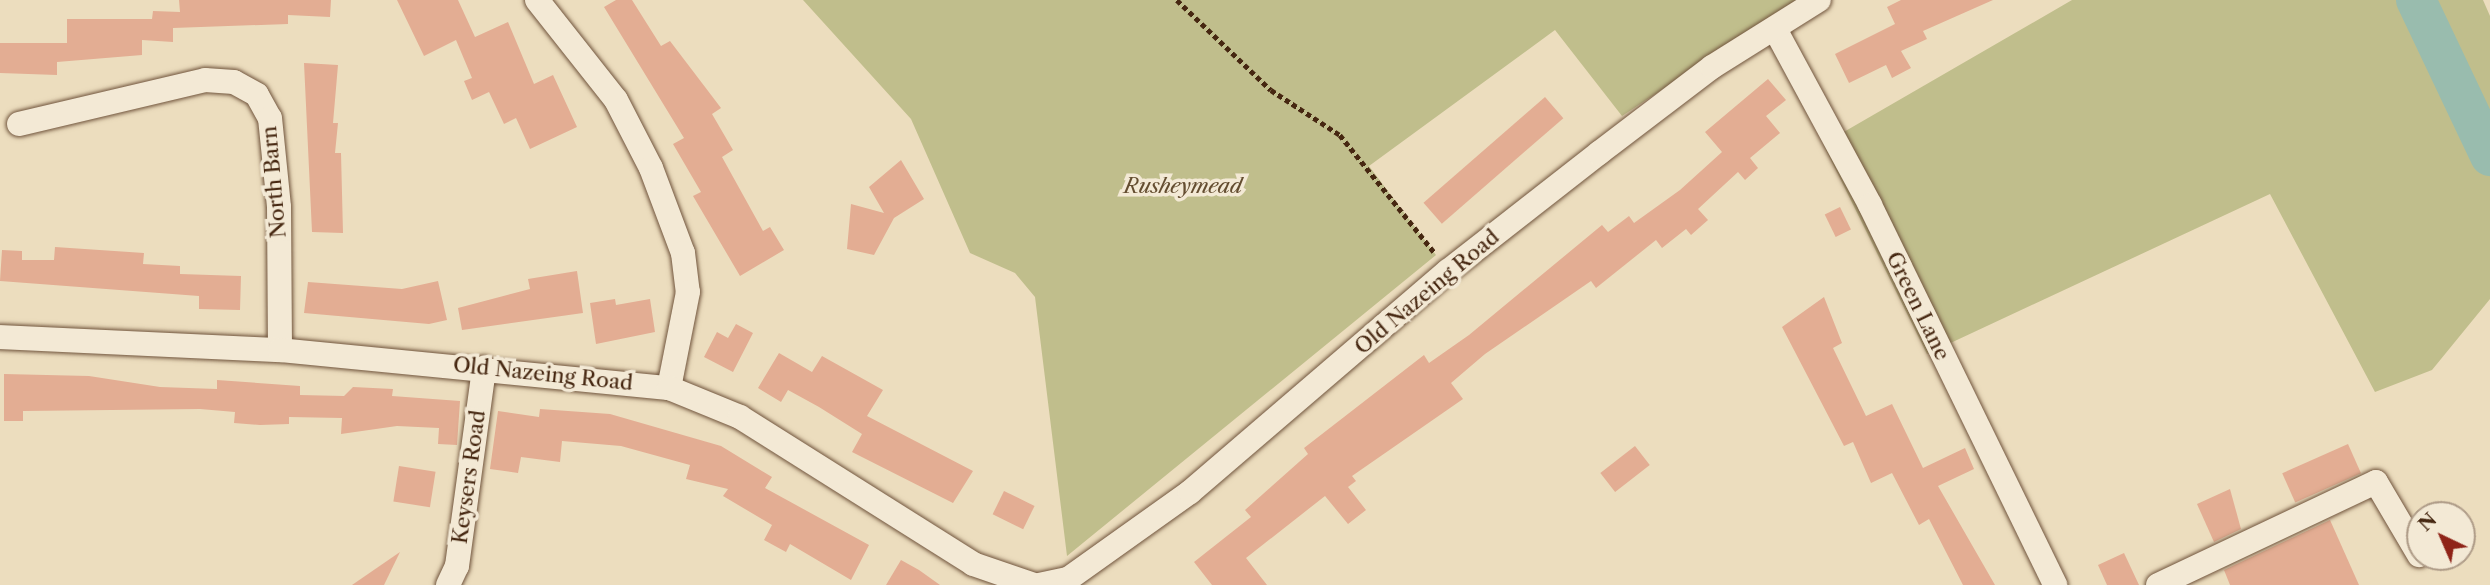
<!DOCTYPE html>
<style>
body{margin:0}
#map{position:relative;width:2490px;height:585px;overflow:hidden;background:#ecddbe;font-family:"Libre Caslon Text",serif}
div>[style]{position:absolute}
.green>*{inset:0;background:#c0be8c}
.river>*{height:40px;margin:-20px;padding:0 20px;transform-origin:20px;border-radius:20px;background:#99bcae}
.building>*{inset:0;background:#e3ad93;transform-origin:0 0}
.path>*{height:4.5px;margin-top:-2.25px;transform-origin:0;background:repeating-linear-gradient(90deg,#462711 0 5px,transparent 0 8.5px)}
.roads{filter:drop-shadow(0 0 2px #70543c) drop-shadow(0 0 2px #70543c)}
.minor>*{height:24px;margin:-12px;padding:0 12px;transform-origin:12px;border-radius:12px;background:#f3e9d5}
span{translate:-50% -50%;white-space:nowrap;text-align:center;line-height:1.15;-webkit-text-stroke:7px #f3e9d5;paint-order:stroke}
.street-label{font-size:21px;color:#462711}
.park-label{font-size:21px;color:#644d30;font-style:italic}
.north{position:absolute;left:2406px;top:501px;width:70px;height:70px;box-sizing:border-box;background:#f3e9d5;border:2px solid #ae9b87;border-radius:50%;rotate:316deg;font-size:19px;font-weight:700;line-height:28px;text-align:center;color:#462711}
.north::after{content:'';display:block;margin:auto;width:24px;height:32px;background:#8f2418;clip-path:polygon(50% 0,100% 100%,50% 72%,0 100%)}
</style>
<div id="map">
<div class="green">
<i style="clip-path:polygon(803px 0,1798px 0,1622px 116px,1555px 30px,1369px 166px,1436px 255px,1067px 556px,1035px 297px,1015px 273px,970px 253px,911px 119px)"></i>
<i style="clip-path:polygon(2072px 0,2483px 0,2490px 16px,2490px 299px,2432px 370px,2375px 392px,2270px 194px,1927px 354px,1823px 144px)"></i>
</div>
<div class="river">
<i style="left:2416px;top:0;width:173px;rotate:64.6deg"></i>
</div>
<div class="building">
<i style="clip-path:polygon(179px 0,331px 0,330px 17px,288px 15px,288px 24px,173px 28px,173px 42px,142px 40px,142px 55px,57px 62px,57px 75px,0 73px,0 43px,67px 43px,67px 19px,152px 19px,153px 11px,180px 12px)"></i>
<i style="clip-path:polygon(397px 0,458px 0,475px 37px,508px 22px,534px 84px,553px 75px,577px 127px,530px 149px,516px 118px,504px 124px,489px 92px,472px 100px,464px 81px,472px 78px,456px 40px,424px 56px)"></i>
<i style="clip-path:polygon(616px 0,632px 0,661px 46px,670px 41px,721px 108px,712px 114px,733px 150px,722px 157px,763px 231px,770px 227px,784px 250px,740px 276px,693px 196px,701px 192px,673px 144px,684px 138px,604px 7px)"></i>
<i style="clip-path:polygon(1901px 0,1993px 0,1923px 31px,1927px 39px,1901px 51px,1911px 68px,1892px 78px,1886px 65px,1849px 83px,1835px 54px,1895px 24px,1887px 7px)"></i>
<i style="clip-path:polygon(304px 63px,338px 65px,333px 123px,338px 123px,335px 153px,341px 153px,343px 233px,312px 232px)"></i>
<i style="clip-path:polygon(1768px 79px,1786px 100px,1766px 116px,1780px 133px,1750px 158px,1758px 168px,1745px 180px,1738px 172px,1698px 209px,1708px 220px,1691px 235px,1686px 229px,1662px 248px,1656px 240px,1596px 288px,1591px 281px,1485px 354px,1451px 383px,1463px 399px,1352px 476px,1356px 481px,1348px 487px,1366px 510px,1348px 524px,1325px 496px,1246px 558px,1267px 585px,1212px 585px,1194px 562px,1251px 517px,1245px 510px,1308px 454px,1304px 448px,1424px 355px,1429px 363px,1469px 335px,1602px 225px,1608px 232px,1629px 216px,1634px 223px,1680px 190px,1722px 152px,1705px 132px)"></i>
<i style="left:1545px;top:97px;width:28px;height:161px;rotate:49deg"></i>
<i style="clip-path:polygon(901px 160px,924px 199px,894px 218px,874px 255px,847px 249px,851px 204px,884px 213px,869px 187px)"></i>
<i style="left:1840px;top:207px;width:25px;height:17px;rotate:64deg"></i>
<i style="clip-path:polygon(55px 247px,144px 253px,143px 264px,180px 266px,180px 274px,241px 276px,240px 310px,199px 309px,199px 296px,0 281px,2px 250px,22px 251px,22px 260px,54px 260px)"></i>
<i style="clip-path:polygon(577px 271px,583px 313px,462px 330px,458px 308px,530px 289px,528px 279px)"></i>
<i style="clip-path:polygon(438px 281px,447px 320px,429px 324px,304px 313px,308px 282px,402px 289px)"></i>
<i style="clip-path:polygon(1824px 297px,1842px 343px,1833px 348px,1866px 416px,1892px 404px,1923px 468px,1965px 448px,1974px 469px,1938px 486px,1995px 585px,1963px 585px,1929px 519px,1919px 525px,1892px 473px,1871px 483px,1853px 442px,1844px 446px,1782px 327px)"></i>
<i style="clip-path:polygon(615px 299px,616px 305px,650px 299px,655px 332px,596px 344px,590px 303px)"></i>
<i style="clip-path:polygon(736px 324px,753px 333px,733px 372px,704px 357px,717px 332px,728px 338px)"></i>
<i style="clip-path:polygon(779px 353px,812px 372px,822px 356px,883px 390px,867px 416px,973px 471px,953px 503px,852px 452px,862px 434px,819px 407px,788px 390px,781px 402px,758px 388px)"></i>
<i style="clip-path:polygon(4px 374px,89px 376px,160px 387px,217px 389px,217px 380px,300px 386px,300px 395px,344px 396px,353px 387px,393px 389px,392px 396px,460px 401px,457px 445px,438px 444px,439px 428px,397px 426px,341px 434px,342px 418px,289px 417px,289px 424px,260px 425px,234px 423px,235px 412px,200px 409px,23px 411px,23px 421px,4px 421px)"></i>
<i style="clip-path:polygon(540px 409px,610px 414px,721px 446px,772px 477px,765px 488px,869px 545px,851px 580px,790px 544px,786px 552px,764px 540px,772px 525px,723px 496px,728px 489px,686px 479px,690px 465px,621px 446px,562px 441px,560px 462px,521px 457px,518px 473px,490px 469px,498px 411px,539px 417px)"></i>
<i style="left:2348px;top:444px;width:32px;height:72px;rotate:66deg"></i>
<i style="left:1635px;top:446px;width:24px;height:44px;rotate:52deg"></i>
<i style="left:399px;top:466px;width:37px;height:36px;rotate:9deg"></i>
<i style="clip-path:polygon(2230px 489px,2241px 529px,2214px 542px,2197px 504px)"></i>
<i style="left:1004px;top:491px;width:34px;height:26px;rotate:26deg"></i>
<i style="clip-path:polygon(2330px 520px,2359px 585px,2230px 585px,2224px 570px)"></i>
<i style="clip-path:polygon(400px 552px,384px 585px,352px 585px)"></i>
<i style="clip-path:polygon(2124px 553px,2139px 585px,2107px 585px,2098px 565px)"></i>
<i style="clip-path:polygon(901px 560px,919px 570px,940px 585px,886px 585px)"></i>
</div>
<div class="path">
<i style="left:1177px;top:0;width:130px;rotate:43.8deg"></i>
<i style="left:1271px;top:90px;width:82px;rotate:33.1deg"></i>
<i style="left:1340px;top:135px;width:151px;rotate:51.2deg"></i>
</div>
<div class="roads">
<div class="minor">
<i style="left:537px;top:0;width:127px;rotate:51.7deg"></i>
<i style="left:616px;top:100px;width:76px;rotate:62.8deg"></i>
<i style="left:651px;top:168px;width:91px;rotate:69.4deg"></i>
<i style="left:683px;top:253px;width:39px;rotate:83deg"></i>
<i style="left:688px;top:292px;width:98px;rotate:101.2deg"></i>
<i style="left:1775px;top:29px;width:200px;rotate:61.6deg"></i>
<i style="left:1870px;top:205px;width:423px;rotate:64deg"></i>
<i style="left:19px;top:124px;width:191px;rotate:-13.3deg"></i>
<i style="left:205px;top:80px;width:29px;rotate:4deg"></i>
<i style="left:234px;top:82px;width:26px;rotate:29deg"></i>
<i style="left:257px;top:95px;width:26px;rotate:61deg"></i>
<i style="left:270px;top:118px;width:89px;rotate:84.2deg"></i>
<i style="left:279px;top:207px;width:143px;rotate:89.6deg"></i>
<i style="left:0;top:337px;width:280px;rotate:2.7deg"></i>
<i style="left:280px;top:350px;width:391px;rotate:5.6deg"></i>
<i style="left:669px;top:388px;width:77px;rotate:22.2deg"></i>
<i style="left:740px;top:417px;width:275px;rotate:32.2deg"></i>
<i style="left:973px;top:564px;width:65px;rotate:19deg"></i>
<i style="left:448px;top:585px;width:21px;rotate:-65deg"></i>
<i style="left:457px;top:566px;width:200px;rotate:-82.2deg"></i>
<i style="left:1039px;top:585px;width:30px;rotate:-12deg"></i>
<i style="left:1068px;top:579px;width:150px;rotate:-35.5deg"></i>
<i style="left:1190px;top:492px;width:340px;rotate:-40.6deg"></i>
<i style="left:1448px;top:271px;width:192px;rotate:-38deg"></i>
<i style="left:1599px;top:153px;width:142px;rotate:-37.3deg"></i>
<i style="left:1712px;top:67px;width:126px;rotate:-32.1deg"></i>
<i style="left:2158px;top:585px;width:241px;rotate:-25.3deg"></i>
<i style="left:2376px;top:482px;width:85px;rotate:59.5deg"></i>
</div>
</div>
<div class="street-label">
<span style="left:274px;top:182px;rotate:-95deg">North Barn</span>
<span style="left:1427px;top:292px;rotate:-40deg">Old Nazeing Road</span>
<span style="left:1918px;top:306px;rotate:64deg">Green Lane</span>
<span style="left:543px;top:374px;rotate:6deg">Old Nazeing Road</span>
<span style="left:469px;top:477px;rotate:-82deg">Keysers Road</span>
</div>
<div class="park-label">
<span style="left:1183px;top:186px">Rusheymead</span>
</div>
<div class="north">N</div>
</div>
